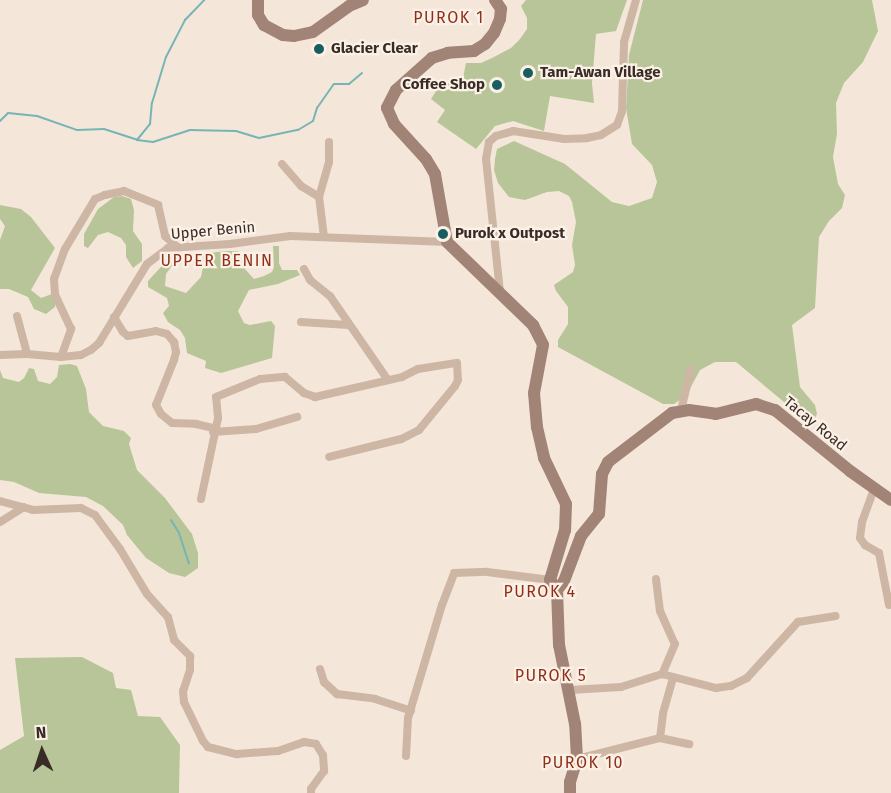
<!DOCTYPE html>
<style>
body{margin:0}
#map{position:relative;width:891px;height:793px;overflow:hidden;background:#f4e7da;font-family:"Fira Sans",sans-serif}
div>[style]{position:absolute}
.green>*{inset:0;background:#b8c598}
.stream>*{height:2px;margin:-1px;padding:0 1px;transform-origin:1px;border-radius:1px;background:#76b5b4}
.minor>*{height:8px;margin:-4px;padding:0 4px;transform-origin:4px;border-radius:4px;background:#ceb6a5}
.secondary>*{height:12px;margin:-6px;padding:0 6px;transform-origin:6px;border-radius:6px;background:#a28476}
.dots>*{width:16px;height:16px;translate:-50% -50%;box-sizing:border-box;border:3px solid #fbf1e7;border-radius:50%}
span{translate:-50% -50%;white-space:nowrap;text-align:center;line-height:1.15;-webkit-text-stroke:4.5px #fbf1e7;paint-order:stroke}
.poi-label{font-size:15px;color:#392c27;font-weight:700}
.left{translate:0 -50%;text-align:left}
.right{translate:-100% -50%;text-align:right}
.street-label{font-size:15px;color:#392c27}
.neighbourhood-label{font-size:16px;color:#912e17;letter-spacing:1.5px}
.north{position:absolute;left:12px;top:721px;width:60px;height:60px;-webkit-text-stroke:4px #fbf1e7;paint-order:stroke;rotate:357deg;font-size:16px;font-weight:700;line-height:24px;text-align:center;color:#392c27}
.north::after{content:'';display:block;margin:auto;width:21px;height:27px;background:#392c27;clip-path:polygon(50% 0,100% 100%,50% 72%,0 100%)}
</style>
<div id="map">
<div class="green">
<i style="clip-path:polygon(526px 0,627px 0,616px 31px,596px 34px,592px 83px,594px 103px,550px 96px,544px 131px,513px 121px,495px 126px,476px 149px,437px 122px,445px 110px,431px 99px,441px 83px,462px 83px,466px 63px,481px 63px,492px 58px,511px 48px,520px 39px,527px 29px,527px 18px,521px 6px)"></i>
<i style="clip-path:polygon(643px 0,872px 0,878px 31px,863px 62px,844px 83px,836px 103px,837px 134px,833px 157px,838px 184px,845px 195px,842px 208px,829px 221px,819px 237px,815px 308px,792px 325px,800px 387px,815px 405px,817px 414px,815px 418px,804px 416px,790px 407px,736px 362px,715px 362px,700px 370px,686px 396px,674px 404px,663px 404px,558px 347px,558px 340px,568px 324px,568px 307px,556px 291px,554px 285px,573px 272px,575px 265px,572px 245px,576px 222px,572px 202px,569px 196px,559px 191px,547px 192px,525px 200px,509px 197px,498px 183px,494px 170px,495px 159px,497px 149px,514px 141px,565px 164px,612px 202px,629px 206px,652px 198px,657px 182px,652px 165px,632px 144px,626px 108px,629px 55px)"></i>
<i style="clip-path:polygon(122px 196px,131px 199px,134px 210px,133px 231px,142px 244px,142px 261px,133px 268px,126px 257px,126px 245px,121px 238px,108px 232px,98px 235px,88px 248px,84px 246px,84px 234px,98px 209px,114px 197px)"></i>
<i style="clip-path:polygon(0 205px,21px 209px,31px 217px,55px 248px,31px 290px,41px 298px,52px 294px,56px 299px,55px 307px,46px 314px,34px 309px,28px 297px,9px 289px,0 289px,0 240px,5px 226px,0 219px)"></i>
<i style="clip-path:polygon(273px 246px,279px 246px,279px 263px,282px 270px,297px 270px,300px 275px,278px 284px,249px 290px,238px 311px,244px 323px,250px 325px,271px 321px,275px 326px,272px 358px,221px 373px,205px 368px,206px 361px,187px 353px,185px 338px,180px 330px,168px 322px,163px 313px,169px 306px,167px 298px,148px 287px,148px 281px,170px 257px,174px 263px,166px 274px,165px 286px,186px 293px,201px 277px,204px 262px,200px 254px,226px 251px,238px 251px,244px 268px,254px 279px,264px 276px,272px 272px,274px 267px)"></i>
<i style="clip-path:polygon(70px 364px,77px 366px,86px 389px,89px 412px,103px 426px,124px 431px,131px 438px,129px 444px,137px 470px,165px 498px,192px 534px,198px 553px,198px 568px,185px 577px,169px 573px,146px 558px,127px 535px,123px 525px,103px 506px,86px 497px,39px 493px,14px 482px,0 480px,0 370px,3px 378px,19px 382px,24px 378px,29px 368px,34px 369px,38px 381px,50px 384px,57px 377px,59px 365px)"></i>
<i style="clip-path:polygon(82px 657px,113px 673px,116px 688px,131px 690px,138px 716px,160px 717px,180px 745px,179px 793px,0 793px,0 750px,24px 736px,15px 658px)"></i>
</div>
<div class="stream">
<i style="left:0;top:121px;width:11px;rotate:-45deg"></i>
<i style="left:8px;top:113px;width:29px;rotate:6deg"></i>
<i style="left:37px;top:116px;width:42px;rotate:19.3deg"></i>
<i style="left:77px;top:130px;width:27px;rotate:-2deg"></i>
<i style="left:104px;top:129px;width:35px;rotate:18deg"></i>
<i style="left:137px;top:140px;width:16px;rotate:7deg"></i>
<i style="left:153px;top:142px;width:39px;rotate:-18deg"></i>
<i style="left:190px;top:130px;width:46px;rotate:1.2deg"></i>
<i style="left:236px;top:131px;width:24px;rotate:17deg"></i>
<i style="left:259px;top:138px;width:40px;rotate:-12deg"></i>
<i style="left:298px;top:130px;width:17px;rotate:-31deg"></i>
<i style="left:313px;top:121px;width:14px;rotate:-73deg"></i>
<i style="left:317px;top:108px;width:29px;rotate:-55deg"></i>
<i style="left:334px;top:84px;width:15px"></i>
<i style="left:349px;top:84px;width:17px;rotate:-40deg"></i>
<i style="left:137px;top:140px;width:21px;rotate:-51deg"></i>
<i style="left:150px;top:124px;width:21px;rotate:-85deg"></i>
<i style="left:152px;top:103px;width:48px;rotate:-73.1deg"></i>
<i style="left:166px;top:57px;width:42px;rotate:-62.8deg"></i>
<i style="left:185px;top:20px;width:28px;rotate:-46deg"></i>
<i style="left:171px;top:520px;width:15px;rotate:58deg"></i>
<i style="left:179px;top:533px;width:32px;rotate:72deg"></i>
</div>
<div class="minor">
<i style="left:282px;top:164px;width:29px;rotate:49deg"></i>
<i style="left:301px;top:186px;width:21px;rotate:31deg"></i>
<i style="left:324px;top:237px;width:40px;rotate:-97.1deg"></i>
<i style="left:319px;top:197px;width:36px;rotate:-74deg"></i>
<i style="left:329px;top:162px;width:20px;rotate:-90deg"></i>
<i style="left:304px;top:269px;width:13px;rotate:61deg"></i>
<i style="left:310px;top:280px;width:26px;rotate:39deg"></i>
<i style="left:330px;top:296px;width:102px;rotate:55.4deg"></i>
<i style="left:500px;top:292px;width:134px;rotate:-96deg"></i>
<i style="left:486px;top:159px;width:17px;rotate:-80deg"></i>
<i style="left:489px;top:142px;width:9px;rotate:-41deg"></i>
<i style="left:496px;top:136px;width:18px;rotate:-16deg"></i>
<i style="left:513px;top:131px;width:52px;rotate:8.9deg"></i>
<i style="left:564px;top:139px;width:23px;rotate:-2deg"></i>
<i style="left:587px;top:138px;width:14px;rotate:-12deg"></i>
<i style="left:601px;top:135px;width:19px;rotate:-32deg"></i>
<i style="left:617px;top:125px;width:15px;rotate:-70deg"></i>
<i style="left:622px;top:111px;width:69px;rotate:-88.3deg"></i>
<i style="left:624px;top:42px;width:44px;rotate:-74.1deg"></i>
<i style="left:17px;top:316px;width:39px;rotate:75deg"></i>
<i style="left:114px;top:317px;width:17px;rotate:59deg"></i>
<i style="left:123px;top:332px;width:6px;rotate:39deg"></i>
<i style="left:128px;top:336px;width:28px;rotate:-10deg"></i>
<i style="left:156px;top:331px;width:11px;rotate:15deg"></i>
<i style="left:167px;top:334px;width:11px;rotate:49deg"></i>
<i style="left:174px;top:342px;width:10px;rotate:79deg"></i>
<i style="left:176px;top:352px;width:8px;rotate:104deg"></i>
<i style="left:174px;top:360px;width:48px;rotate:111.8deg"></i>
<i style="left:156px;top:405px;width:10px;rotate:61deg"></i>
<i style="left:161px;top:414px;width:14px;rotate:39deg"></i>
<i style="left:172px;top:423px;width:24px;rotate:2deg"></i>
<i style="left:196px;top:424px;width:18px;rotate:13deg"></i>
<i style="left:301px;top:322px;width:48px;rotate:3.6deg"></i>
<i style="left:0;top:355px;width:27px;rotate:-2deg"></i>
<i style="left:27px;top:354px;width:34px;rotate:5deg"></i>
<i style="left:61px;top:357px;width:20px;rotate:-6deg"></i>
<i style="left:81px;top:355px;width:11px;rotate:-27deg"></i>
<i style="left:91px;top:350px;width:11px;rotate:-41deg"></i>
<i style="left:99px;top:343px;width:92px;rotate:-58.7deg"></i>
<i style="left:147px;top:264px;width:26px;rotate:-37deg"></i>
<i style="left:168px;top:248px;width:62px;rotate:-3.7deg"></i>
<i style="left:230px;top:244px;width:61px;rotate:-7.6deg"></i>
<i style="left:290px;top:236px;width:157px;rotate:2.2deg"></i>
<i style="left:61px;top:357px;width:30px;rotate:-70deg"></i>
<i style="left:71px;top:329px;width:38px;rotate:-115deg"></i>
<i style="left:55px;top:294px;width:15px;rotate:-94deg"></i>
<i style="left:54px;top:279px;width:32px;rotate:-70deg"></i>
<i style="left:65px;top:249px;width:58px;rotate:-59deg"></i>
<i style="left:95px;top:199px;width:11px;rotate:-22deg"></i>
<i style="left:105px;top:195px;width:19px;rotate:-12deg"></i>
<i style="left:124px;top:191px;width:37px;rotate:22deg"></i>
<i style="left:158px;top:205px;width:32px;rotate:77deg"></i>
<i style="left:165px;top:236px;width:15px;rotate:42deg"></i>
<i style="left:681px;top:410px;width:42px;rotate:-76.3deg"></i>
<i style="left:213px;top:432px;width:43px;rotate:-4deg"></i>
<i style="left:256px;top:429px;width:43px;rotate:-16.3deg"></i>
<i style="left:874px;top:489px;width:35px;rotate:110deg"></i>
<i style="left:862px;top:522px;width:16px;rotate:97deg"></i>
<i style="left:860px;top:538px;width:9px;rotate:54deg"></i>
<i style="left:865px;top:545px;width:16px;rotate:30deg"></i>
<i style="left:879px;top:553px;width:53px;rotate:79.1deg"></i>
<i style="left:201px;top:499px;width:83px;rotate:-78.1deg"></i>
<i style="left:218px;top:418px;width:21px;rotate:-95deg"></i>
<i style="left:216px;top:397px;width:48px;rotate:-22.2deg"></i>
<i style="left:260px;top:379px;width:25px;rotate:-5deg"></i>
<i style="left:285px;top:377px;width:25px;rotate:40deg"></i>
<i style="left:304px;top:393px;width:12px;rotate:20deg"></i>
<i style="left:315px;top:397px;width:89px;rotate:-12.9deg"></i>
<i style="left:402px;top:377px;width:18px;rotate:-27deg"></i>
<i style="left:418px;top:369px;width:39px;rotate:-9deg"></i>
<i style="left:457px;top:363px;width:17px;rotate:87deg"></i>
<i style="left:458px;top:380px;width:7px;rotate:117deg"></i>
<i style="left:455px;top:386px;width:57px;rotate:129.3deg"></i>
<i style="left:419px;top:430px;width:20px;rotate:153deg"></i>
<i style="left:401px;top:439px;width:74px;rotate:166deg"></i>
<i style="left:0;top:501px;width:34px;rotate:15deg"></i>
<i style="left:33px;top:510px;width:48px;rotate:-2.4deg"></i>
<i style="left:81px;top:508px;width:16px;rotate:27deg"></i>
<i style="left:95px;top:515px;width:42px;rotate:53.7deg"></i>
<i style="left:120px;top:549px;width:52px;rotate:59deg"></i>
<i style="left:147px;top:594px;width:31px;rotate:48deg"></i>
<i style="left:168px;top:617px;width:24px;rotate:75deg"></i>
<i style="left:174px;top:640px;width:23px;rotate:45deg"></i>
<i style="left:190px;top:656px;width:14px;rotate:90deg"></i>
<i style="left:190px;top:670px;width:22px;rotate:108deg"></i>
<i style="left:183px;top:691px;width:11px;rotate:85deg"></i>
<i style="left:184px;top:702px;width:43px;rotate:64deg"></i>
<i style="left:203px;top:741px;width:8px;rotate:50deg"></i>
<i style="left:208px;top:747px;width:30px;rotate:14deg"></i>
<i style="left:237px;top:754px;width:41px;rotate:-4.2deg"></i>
<i style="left:278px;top:751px;width:28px;rotate:-19deg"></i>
<i style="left:304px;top:742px;width:12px;rotate:9deg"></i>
<i style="left:316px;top:744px;width:13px;rotate:58deg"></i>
<i style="left:323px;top:755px;width:16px;rotate:86deg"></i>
<i style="left:324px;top:771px;width:22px;rotate:126deg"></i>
<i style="left:311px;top:789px;width:4px;rotate:90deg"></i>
<i style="left:0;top:522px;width:28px;rotate:-32deg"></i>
<i style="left:656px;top:579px;width:32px;rotate:83deg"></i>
<i style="left:660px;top:611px;width:36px;rotate:66deg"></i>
<i style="left:675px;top:644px;width:33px;rotate:113deg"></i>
<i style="left:320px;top:669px;width:14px;rotate:73deg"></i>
<i style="left:324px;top:682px;width:18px;rotate:43deg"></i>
<i style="left:337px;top:694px;width:38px;rotate:7deg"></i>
<i style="left:375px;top:699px;width:38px;rotate:18deg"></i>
<i style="left:570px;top:690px;width:51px;rotate:-3.4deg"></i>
<i style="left:621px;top:687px;width:43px;rotate:-17.6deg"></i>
<i style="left:662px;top:674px;width:56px;rotate:14.5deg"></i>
<i style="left:716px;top:688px;width:15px;rotate:-8deg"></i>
<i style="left:731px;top:686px;width:18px;rotate:-27deg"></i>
<i style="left:747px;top:678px;width:76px;rotate:-47.7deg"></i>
<i style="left:798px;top:622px;width:38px;rotate:-9deg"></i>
<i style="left:660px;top:738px;width:25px;rotate:-83deg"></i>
<i style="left:663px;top:713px;width:37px;rotate:-74deg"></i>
<i style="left:406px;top:756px;width:38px;rotate:-87deg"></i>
<i style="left:408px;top:718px;width:118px;rotate:-73.3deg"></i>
<i style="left:442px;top:605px;width:34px;rotate:-69deg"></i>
<i style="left:454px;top:573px;width:33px;rotate:-2deg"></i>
<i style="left:487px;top:572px;width:64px;rotate:7.2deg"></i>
<i style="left:577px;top:759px;width:86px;rotate:-14.2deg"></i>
<i style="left:660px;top:738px;width:30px;rotate:12deg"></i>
</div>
<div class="secondary">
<i style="left:258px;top:0;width:15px;rotate:90deg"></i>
<i style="left:258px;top:15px;width:12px;rotate:59deg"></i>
<i style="left:264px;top:25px;width:21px;rotate:28deg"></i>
<i style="left:283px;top:35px;width:11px;rotate:5deg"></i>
<i style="left:294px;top:36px;width:19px;rotate:-12deg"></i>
<i style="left:313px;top:32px;width:44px;rotate:-35.8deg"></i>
<i style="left:349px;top:6px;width:15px;rotate:-23deg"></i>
<i style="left:495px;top:0;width:11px;rotate:56deg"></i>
<i style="left:501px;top:9px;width:10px;rotate:96deg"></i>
<i style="left:500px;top:19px;width:15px;rotate:113deg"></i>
<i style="left:494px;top:33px;width:14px;rotate:129deg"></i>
<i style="left:485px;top:44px;width:13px;rotate:148deg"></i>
<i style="left:474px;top:51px;width:26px;rotate:176deg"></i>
<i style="left:448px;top:53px;width:17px;rotate:163deg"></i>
<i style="left:432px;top:58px;width:48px;rotate:138.4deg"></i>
<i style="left:396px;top:90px;width:20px;rotate:117deg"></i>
<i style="left:387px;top:108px;width:17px;rotate:66deg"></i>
<i style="left:394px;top:124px;width:47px;rotate:47.6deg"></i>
<i style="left:426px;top:159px;width:17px;rotate:59deg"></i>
<i style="left:435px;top:174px;width:69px;rotate:80deg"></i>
<i style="left:447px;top:242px;width:120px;rotate:44deg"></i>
<i style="left:533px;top:325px;width:22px;rotate:63deg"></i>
<i style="left:543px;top:345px;width:49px;rotate:100.6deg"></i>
<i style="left:534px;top:393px;width:34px;rotate:85deg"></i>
<i style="left:537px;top:427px;width:32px;rotate:77deg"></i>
<i style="left:544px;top:458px;width:51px;rotate:64.4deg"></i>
<i style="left:566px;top:504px;width:26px;rotate:92deg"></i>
<i style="left:565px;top:530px;width:52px;rotate:106.7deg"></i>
<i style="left:550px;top:580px;width:12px;rotate:55deg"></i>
<i style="left:570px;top:793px;width:11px;rotate:-90deg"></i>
<i style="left:570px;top:782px;width:24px;rotate:-73deg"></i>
<i style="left:577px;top:759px;width:35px;rotate:-93deg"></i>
<i style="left:575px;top:724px;width:81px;rotate:-101.4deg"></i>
<i style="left:559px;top:645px;width:55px;rotate:-92.1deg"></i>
<i style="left:557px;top:590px;width:11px;rotate:-52deg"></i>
<i style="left:564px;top:581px;width:48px;rotate:-69.3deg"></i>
<i style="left:581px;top:536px;width:28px;rotate:-51deg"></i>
<i style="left:599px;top:514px;width:40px;rotate:-85.7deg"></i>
<i style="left:602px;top:474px;width:13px;rotate:-63deg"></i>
<i style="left:608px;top:462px;width:81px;rotate:-37.4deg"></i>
<i style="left:672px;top:413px;width:17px;rotate:-10deg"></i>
<i style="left:689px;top:410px;width:27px;rotate:8deg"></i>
<i style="left:716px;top:414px;width:41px;rotate:-14deg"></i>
<i style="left:756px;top:404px;width:20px;rotate:18deg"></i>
<i style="left:775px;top:410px;width:97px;rotate:39.1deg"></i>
<i style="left:850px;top:471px;width:50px;rotate:35.3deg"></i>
</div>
<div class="dots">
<i style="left:319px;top:49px;background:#185e5f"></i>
<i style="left:528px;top:73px;background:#185e5f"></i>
<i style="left:497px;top:85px;background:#185e5f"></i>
<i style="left:443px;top:234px;background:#185e5f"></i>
</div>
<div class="poi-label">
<span class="left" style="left:331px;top:49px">Glacier Clear</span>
<span class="left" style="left:540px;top:73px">Tam-Awan Village</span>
<span class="right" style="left:485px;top:85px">Coffee Shop</span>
<span class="left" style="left:455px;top:234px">Purok x Outpost</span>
</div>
<div class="street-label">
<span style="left:213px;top:231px;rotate:-5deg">Upper Benin</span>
<span style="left:815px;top:424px;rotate:39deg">Tacay Road</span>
</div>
<div class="neighbourhood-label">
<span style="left:449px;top:18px">PUROK 1</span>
<span style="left:217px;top:261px">UPPER BENIN</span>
<span style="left:540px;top:592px">PUROK 4</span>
<span style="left:551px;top:676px">PUROK 5</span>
<span style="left:583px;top:763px">PUROK 10</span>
</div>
<div class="north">N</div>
</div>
